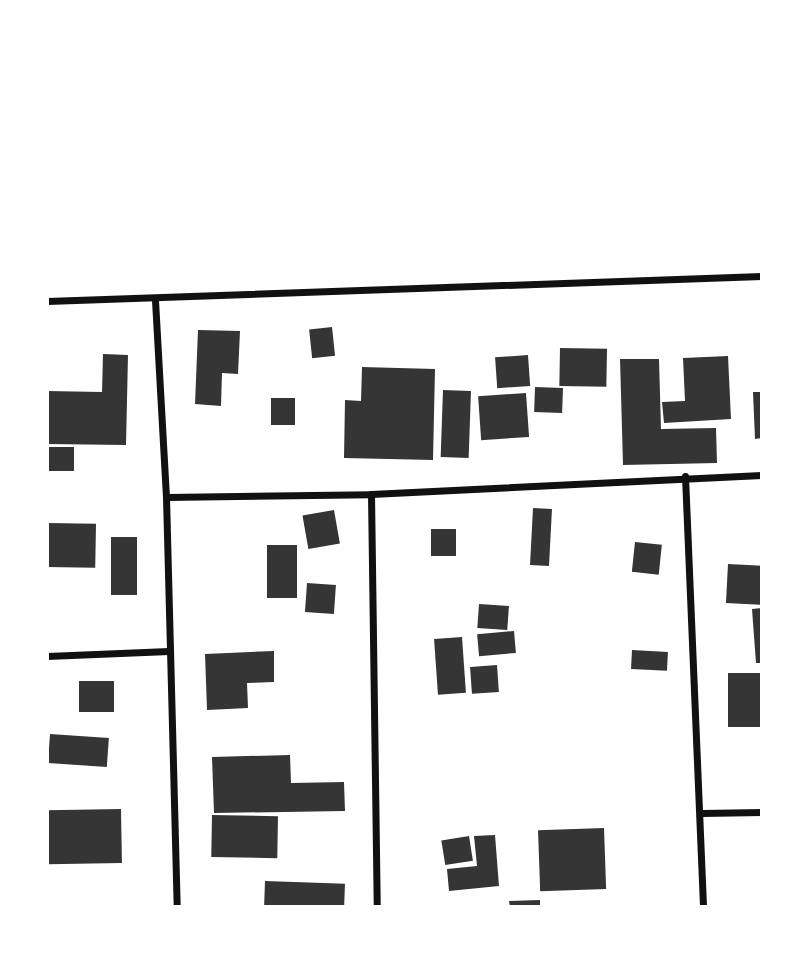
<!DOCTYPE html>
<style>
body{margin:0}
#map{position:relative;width:809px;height:954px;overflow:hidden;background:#fff;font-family:Quicksand,sans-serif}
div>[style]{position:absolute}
.building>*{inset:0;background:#353535;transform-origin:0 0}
.minor>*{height:7px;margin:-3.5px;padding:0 3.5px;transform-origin:3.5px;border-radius:3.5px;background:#111}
span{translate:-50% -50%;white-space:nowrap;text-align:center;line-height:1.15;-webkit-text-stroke:7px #fff;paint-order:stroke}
.frame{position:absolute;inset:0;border:49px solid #fff;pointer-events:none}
</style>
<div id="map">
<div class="building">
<i style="left:332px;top:327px;width:29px;height:23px;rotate:84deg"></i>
<i style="clip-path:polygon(198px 330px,240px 331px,238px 374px,222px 373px,221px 406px,195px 404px)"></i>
<i style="left:560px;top:348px;width:47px;height:38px;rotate:1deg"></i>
<i style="clip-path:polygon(103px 354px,128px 355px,126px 445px,47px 444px,47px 391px,102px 392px)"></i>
<i style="left:528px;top:355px;width:31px;height:33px;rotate:86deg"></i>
<i style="clip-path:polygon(728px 356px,731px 419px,664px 423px,662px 402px,685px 401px,683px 358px)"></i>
<i style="clip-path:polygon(620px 359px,659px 359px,661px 429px,716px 428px,717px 463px,623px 465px)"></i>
<i style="clip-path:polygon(362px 367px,435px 369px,433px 460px,344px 458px,345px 400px,361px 401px)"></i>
<i style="left:535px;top:387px;width:28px;height:25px;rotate:2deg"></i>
<i style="left:443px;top:390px;width:28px;height:67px;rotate:2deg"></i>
<i style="clip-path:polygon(753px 392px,762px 392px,762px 438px,755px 439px)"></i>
<i style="left:526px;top:393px;width:44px;height:48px;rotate:86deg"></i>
<i style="left:271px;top:398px;width:24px;height:27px"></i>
<i style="left:47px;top:447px;width:27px;height:24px"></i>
<i style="left:533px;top:508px;width:19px;height:57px;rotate:3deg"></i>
<i style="left:334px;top:510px;width:34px;height:32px;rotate:80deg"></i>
<i style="left:47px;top:523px;width:49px;height:44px;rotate:1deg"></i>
<i style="left:431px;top:529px;width:25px;height:27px"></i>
<i style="left:111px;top:537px;width:26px;height:58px"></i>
<i style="left:635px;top:542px;width:27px;height:30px;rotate:6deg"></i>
<i style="left:267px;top:545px;width:30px;height:53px"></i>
<i style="left:728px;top:564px;width:34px;height:39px;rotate:3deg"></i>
<i style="left:307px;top:583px;width:29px;height:29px;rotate:4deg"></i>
<i style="left:479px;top:604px;width:30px;height:24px;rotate:4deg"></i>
<i style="clip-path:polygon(762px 608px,762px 663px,756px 663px,752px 609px)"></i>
<i style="left:514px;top:631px;width:22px;height:37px;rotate:85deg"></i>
<i style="left:462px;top:637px;width:56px;height:28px;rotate:86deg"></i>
<i style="left:632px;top:650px;width:36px;height:19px;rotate:3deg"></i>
<i style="clip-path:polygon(274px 651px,274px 682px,247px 683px,248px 708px,207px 710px,205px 654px)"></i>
<i style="left:497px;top:665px;width:27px;height:27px;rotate:86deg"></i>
<i style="left:762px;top:673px;width:54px;height:34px;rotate:90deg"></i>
<i style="left:79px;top:681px;width:35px;height:31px"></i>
<i style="left:50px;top:734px;width:59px;height:29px;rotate:4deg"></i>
<i style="clip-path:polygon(290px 755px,291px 783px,344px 782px,345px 811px,214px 813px,212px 757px)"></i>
<i style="left:121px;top:809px;width:54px;height:74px;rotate:89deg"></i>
<i style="left:212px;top:815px;width:66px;height:42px;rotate:1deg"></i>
<i style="left:604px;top:828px;width:61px;height:66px;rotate:88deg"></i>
<i style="clip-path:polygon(495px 835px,499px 886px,449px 891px,447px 869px,477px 866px,474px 836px)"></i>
<i style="left:469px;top:836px;width:25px;height:28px;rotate:81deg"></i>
<i style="left:265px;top:881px;width:80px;height:25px;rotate:2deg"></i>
<i style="clip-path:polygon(540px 900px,540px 907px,510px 907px,509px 901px)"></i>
</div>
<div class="minor">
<i style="left:155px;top:300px;width:197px;rotate:86.8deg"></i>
<i style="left:166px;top:497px;width:410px;rotate:88.5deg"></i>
<i style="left:47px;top:301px;width:715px;rotate:-2deg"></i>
<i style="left:685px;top:476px;width:431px;rotate:87.6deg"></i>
<i style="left:371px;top:494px;width:413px;rotate:89.2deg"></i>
<i style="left:166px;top:497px;width:205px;rotate:-0.8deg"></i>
<i style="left:371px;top:494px;width:391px;rotate:-2.8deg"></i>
<i style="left:47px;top:656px;width:122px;rotate:-2.3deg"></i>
<i style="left:702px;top:813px;width:60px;rotate:-1deg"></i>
</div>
<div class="frame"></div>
</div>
